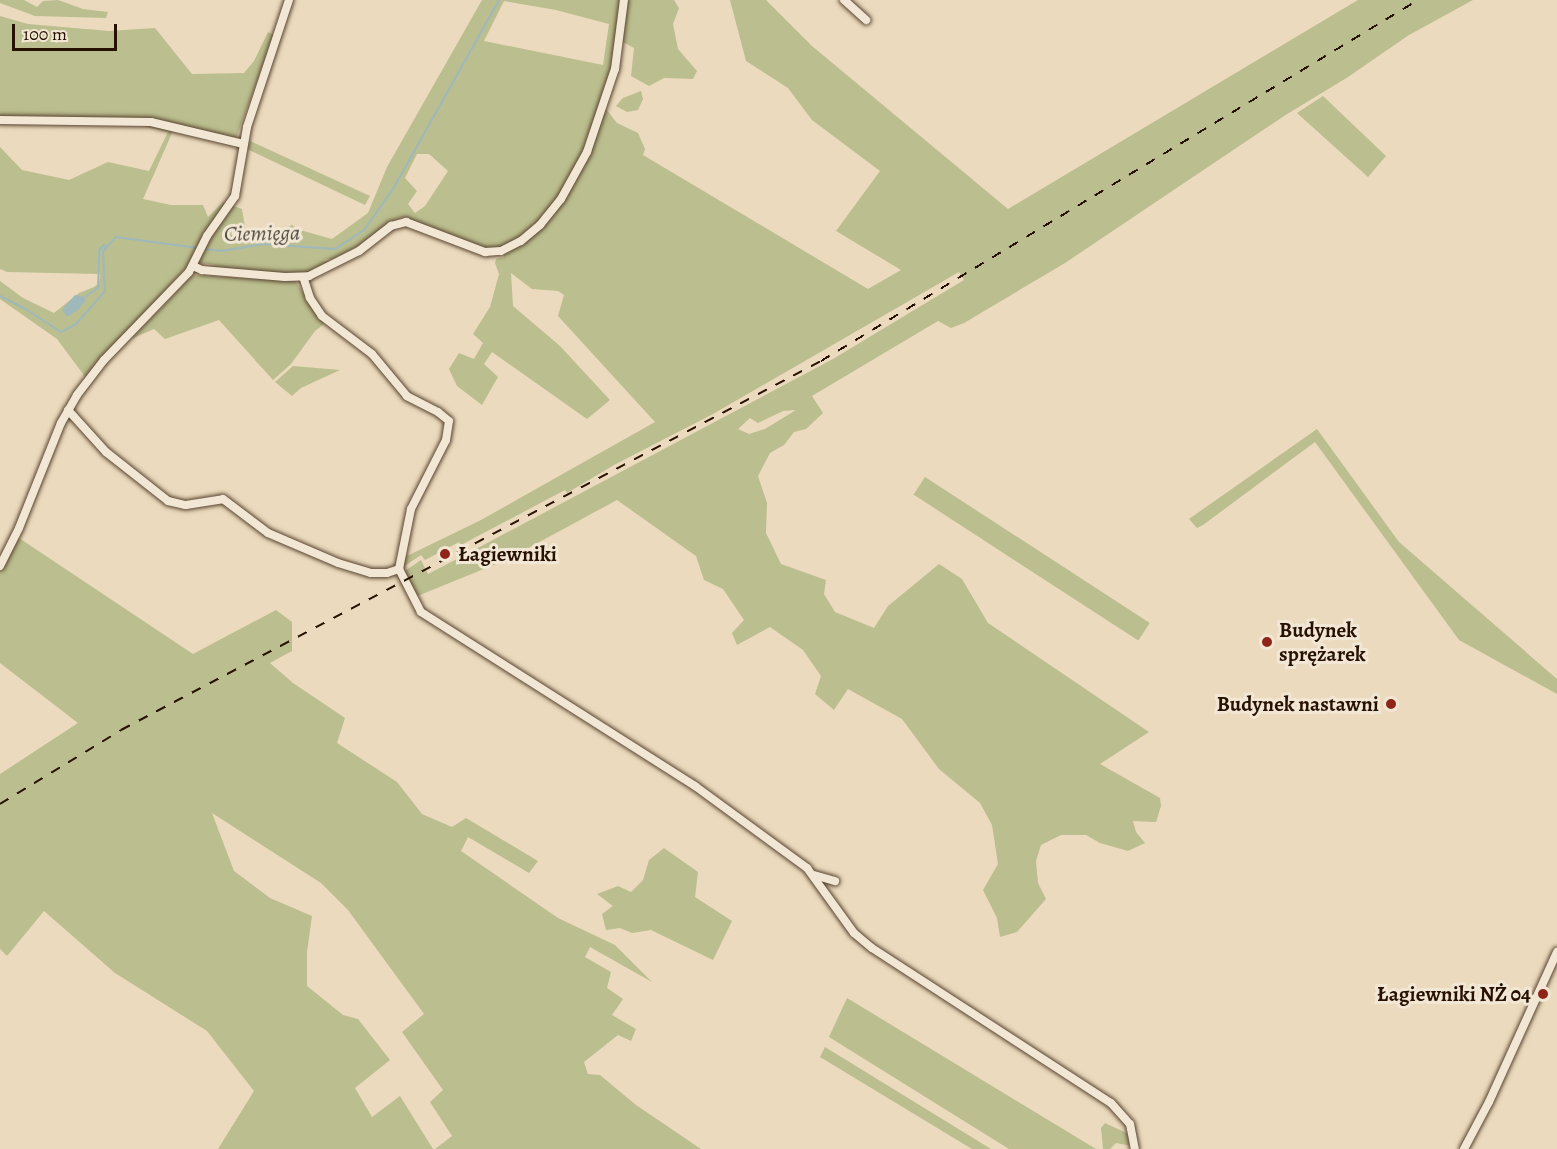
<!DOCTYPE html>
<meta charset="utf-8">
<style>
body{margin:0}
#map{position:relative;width:1557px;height:1149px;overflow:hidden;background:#ebdabd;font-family:Alegreya,serif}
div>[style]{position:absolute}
.green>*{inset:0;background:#bbbe8e;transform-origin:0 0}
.water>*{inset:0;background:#9eb8bc}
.stream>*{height:2px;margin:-1px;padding:0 1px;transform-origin:1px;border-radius:1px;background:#9eb8bc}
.roads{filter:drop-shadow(0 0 2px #58432f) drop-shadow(0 0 2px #58432f)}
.minor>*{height:8px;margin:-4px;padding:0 4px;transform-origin:4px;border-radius:4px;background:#f2e7d4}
.rail>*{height:2px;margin-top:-1px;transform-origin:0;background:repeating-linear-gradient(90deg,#271100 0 10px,transparent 0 20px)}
.dots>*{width:16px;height:16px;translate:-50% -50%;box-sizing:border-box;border:3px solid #f2e7d4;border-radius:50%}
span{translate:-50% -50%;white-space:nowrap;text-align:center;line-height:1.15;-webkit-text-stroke:6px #f2e7d4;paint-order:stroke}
.poi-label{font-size:21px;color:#271100;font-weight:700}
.left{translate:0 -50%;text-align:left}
.right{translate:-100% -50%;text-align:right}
.water-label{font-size:22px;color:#514b42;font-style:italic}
.scale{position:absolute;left:12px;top:24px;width:105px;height:27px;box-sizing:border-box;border:3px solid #271100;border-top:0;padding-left:8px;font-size:18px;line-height:21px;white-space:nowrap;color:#271100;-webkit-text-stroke:4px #f2e7d4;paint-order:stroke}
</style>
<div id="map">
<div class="green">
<i style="clip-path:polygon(0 0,24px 0,37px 7px,43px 1px,58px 0,83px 9px,108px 12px,106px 18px,35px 16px,0 3px)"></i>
<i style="clip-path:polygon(evenodd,482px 0,622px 0,618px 40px,602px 104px,617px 123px,638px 133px,645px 149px,643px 155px,868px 289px,901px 270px,836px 231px,880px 171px,812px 120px,788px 88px,746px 61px,730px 0,766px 0,812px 46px,1008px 209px,1358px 0,1473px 0,1409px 35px,1348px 77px,1284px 116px,1065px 263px,964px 323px,951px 328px,938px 321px,812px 396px,823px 413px,806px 429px,794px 432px,784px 445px,770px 453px,758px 476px,767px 503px,766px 533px,781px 564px,826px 580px,824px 594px,835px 612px,874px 628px,888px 606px,939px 564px,962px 579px,988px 623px,1149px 732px,1100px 764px,1160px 798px,1161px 806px,1156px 822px,1133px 821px,1136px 832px,1145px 843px,1128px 851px,1100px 843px,1086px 835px,1061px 835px,1041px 845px,1036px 861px,1038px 883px,1046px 899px,1017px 932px,1000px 937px,997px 918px,983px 890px,998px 864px,992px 825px,980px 803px,939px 769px,902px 719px,848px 689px,834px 710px,815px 694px,821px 676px,803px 650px,770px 627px,737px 645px,732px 633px,744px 620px,723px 589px,704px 580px,696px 556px,617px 500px,506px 560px,415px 597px,399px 569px,403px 558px,481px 520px,655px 422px,558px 316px,564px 295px,558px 291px,532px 289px,511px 273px,513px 306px,560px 346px,610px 400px,587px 419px,492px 352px,484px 364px,498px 377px,482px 405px,457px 386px,449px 369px,459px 353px,474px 359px,483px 343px,473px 334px,490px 307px,499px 274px,495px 263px,496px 259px,504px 257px,501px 249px,490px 251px,471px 246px,403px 217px,390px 222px,358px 246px,333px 259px,322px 260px,329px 261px,329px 264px,300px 275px,201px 267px,217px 265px,191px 262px,86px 378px,57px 339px,0 299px,0 281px,23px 298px,54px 313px,79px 293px,94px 287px,99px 283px,100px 274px,7px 272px,0 269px,0 147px,22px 170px,69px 180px,108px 162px,149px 171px,168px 132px,141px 126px,0 117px,0 16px,28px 24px,109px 31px,155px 28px,192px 74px,244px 73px,254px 61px,268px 32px,274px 35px,236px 138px,176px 124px,143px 199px,171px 205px,203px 205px,208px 217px,223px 202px,242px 209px,247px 239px,258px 239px,292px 225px,300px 230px,332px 239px,368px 213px,387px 167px,482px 0,504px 1px,556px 10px,609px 24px,603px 65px,484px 41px,504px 1px,482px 0,417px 154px,429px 154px,448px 171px,425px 206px,415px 213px,408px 204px,417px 191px,405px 178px,417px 154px,482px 0,959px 272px,964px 280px,833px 359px,459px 558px,428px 574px,421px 560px,405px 571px,403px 567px,421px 555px,425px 560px,459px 542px,461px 545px,565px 490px,567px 493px,614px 465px,713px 414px,959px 272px,482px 0,796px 410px,765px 429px,749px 434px,738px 429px,750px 418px,758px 423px,783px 411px,796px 410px)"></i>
<i style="clip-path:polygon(628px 0,674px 0,679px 8px,673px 24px,678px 49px,697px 71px,693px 79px,664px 78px,649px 86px,631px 76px,634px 48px,623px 42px)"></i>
<i style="clip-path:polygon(641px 91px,643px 99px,638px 110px,627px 112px,616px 106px,623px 98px)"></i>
<i style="clip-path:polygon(1323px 96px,1386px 156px,1368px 177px,1297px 113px)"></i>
<i style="clip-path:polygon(250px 141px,370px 196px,365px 205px,247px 149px)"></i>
<i style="clip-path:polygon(193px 275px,295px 281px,324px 324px,315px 331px,291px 364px,273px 380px,219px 320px,165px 339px,154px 329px,131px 339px)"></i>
<i style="clip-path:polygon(293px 366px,340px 370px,301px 388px,292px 396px,275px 382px)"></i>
<i style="clip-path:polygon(1317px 429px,1399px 542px,1557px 679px,1557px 694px,1459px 640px,1315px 442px,1203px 525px,1197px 528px,1189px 519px)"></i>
<i style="left:925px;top:477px;width:268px;height:21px;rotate:33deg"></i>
<i style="clip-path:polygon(19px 538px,193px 654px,276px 610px,292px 622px,292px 651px,270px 663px,293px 683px,345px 718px,337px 743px,397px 782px,422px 814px,452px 827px,466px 818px,538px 861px,529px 873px,468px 837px,461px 851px,558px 918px,615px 945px,652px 982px,590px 947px,585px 957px,611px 972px,607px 988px,623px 999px,612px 1015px,636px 1029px,631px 1041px,618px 1035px,584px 1062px,588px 1074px,600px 1075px,636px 1105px,701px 1149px,435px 1149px,452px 1136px,430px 1102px,443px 1090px,402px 1032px,424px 1014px,348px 910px,321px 883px,212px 813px,234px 871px,270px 898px,312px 916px,307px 952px,307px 986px,343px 1015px,358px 1019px,390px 1060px,355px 1088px,372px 1117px,400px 1096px,433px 1149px,218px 1149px,254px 1091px,207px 1031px,115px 973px,44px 911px,7px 956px,0 949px,0 774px,78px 723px,0 663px,0 571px)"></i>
<i style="clip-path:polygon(664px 848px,698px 872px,695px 897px,732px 921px,713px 960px,651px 930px,632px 933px,620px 928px,606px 930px,602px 914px,613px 906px,597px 894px,618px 886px,631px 892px,643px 880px,649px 860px)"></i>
<i style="clip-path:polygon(847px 998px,1096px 1149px,1009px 1149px,829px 1037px)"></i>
<i style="clip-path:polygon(825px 1047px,991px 1149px,972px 1149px,820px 1057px)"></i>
<i style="clip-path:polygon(1105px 1123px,1133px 1136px,1132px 1146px,1116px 1143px,1110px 1149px,1103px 1149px,1101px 1128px)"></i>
</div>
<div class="water">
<i style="clip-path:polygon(75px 295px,85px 297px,85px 301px,78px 310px,67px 317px,62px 310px)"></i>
</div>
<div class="stream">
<i style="left:203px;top:249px;width:19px;rotate:6deg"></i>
<i style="left:222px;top:251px;width:42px;rotate:-9.7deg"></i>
<i style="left:263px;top:244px;width:72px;rotate:4deg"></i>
<i style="left:335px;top:249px;width:35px;rotate:-33deg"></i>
<i style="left:364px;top:230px;width:50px;rotate:-54.7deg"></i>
<i style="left:393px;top:189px;width:217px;rotate:-60.7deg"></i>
<i style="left:0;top:296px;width:27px;rotate:27deg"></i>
<i style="left:24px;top:308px;width:44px;rotate:33deg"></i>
<i style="left:61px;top:332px;width:17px;rotate:-28deg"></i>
<i style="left:76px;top:324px;width:44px;rotate:-48.7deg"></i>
<i style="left:105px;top:291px;width:40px;rotate:-92.9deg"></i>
<i style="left:103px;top:251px;width:19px;rotate:-47deg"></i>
<i style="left:116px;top:237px;width:82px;rotate:7.7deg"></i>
<i style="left:86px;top:296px;width:14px;rotate:-34deg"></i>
<i style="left:98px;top:288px;width:38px;rotate:-88deg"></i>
<i style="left:99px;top:250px;width:7px;rotate:-45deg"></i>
<i style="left:104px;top:245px;width:4px;rotate:56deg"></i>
</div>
<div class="roads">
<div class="minor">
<i style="left:844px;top:0;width:30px;rotate:42deg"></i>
<i style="left:0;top:120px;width:151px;rotate:0.8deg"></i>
<i style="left:151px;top:122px;width:95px;rotate:13.4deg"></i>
<i style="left:193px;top:266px;width:10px;rotate:24deg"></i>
<i style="left:202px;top:270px;width:83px;rotate:4.8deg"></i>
<i style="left:285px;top:277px;width:24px;rotate:-2deg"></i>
<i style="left:309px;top:276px;width:56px;rotate:-26.6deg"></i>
<i style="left:359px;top:251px;width:41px;rotate:-38deg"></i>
<i style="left:391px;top:226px;width:16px;rotate:-15deg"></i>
<i style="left:406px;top:222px;width:85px;rotate:20.8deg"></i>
<i style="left:485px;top:252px;width:16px;rotate:-4deg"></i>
<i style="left:501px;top:251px;width:22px;rotate:-27deg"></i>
<i style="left:521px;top:241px;width:25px;rotate:-40deg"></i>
<i style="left:540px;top:225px;width:33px;rotate:-51deg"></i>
<i style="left:561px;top:199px;width:54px;rotate:-61deg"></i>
<i style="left:587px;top:152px;width:88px;rotate:-71.4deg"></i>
<i style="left:615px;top:69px;width:70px;rotate:-82.6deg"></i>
<i style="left:68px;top:410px;width:57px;rotate:47.9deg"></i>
<i style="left:106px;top:452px;width:79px;rotate:38.3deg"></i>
<i style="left:168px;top:501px;width:18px;rotate:13deg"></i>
<i style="left:186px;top:505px;width:37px;rotate:-9deg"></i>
<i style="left:223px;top:499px;width:56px;rotate:37.1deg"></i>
<i style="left:268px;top:533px;width:76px;rotate:23.2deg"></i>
<i style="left:338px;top:563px;width:34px;rotate:17deg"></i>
<i style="left:371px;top:573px;width:16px"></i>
<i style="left:387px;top:573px;width:13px;rotate:-18deg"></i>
<i style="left:399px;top:569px;width:61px;rotate:-78.7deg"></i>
<i style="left:411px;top:509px;width:77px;rotate:-63.1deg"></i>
<i style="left:446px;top:440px;width:19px;rotate:-81deg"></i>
<i style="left:449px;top:421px;width:14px;rotate:-141deg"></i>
<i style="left:438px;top:412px;width:35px;rotate:-153deg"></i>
<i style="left:407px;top:396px;width:55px;rotate:-129.8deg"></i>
<i style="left:372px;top:354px;width:63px;rotate:-142.8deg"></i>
<i style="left:322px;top:316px;width:22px;rotate:-124deg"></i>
<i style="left:310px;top:298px;width:22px;rotate:-108deg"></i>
<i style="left:0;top:566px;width:42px;rotate:-63.4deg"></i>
<i style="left:19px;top:528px;width:113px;rotate:-68.2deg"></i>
<i style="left:61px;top:423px;width:32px;rotate:-60deg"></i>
<i style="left:77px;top:395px;width:44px;rotate:-52.4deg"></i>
<i style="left:104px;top:360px;width:122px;rotate:-46deg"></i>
<i style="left:189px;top:272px;width:40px;rotate:-63.4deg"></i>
<i style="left:207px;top:236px;width:49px;rotate:-55deg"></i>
<i style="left:235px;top:196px;width:70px;rotate:-80.1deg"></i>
<i style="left:247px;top:127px;width:134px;rotate:-71.7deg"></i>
<i style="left:399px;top:569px;width:48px;rotate:62.9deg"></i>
<i style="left:421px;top:612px;width:325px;rotate:32.4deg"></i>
<i style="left:695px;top:786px;width:139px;rotate:36.2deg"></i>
<i style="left:807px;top:868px;width:80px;rotate:54.1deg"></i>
<i style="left:854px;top:933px;width:23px;rotate:40deg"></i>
<i style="left:872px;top:948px;width:285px;rotate:33deg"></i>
<i style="left:1111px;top:1103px;width:28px;rotate:48deg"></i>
<i style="left:1130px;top:1124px;width:25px;rotate:79deg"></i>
<i style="left:814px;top:875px;width:22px;rotate:16deg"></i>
<i style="left:1464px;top:1149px;width:53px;rotate:-62deg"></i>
<i style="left:1489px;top:1102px;width:165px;rotate:-65.6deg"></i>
</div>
</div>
<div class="rail">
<i style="left:0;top:804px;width:142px;rotate:-31.4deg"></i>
<i style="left:121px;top:730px;width:791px;rotate:-27.8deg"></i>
<i style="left:821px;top:361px;width:698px;rotate:-31.16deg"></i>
</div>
<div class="dots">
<i style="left:445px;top:554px;background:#8f2418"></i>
<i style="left:1267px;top:642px;background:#8f2418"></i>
<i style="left:1391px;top:704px;background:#8f2418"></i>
<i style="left:1543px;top:994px;background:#8f2418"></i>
</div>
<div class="poi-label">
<span class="left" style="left:458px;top:554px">Łagiewniki</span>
<span class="left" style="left:1279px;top:642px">Budynek<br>sprężarek</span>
<span class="right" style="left:1379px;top:704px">Budynek nastawni</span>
<span class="right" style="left:1531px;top:994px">Łagiewniki NŻ 04</span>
</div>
<div class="water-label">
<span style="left:262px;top:234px;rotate:-1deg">Ciemięga</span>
</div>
<div class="scale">100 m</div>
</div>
